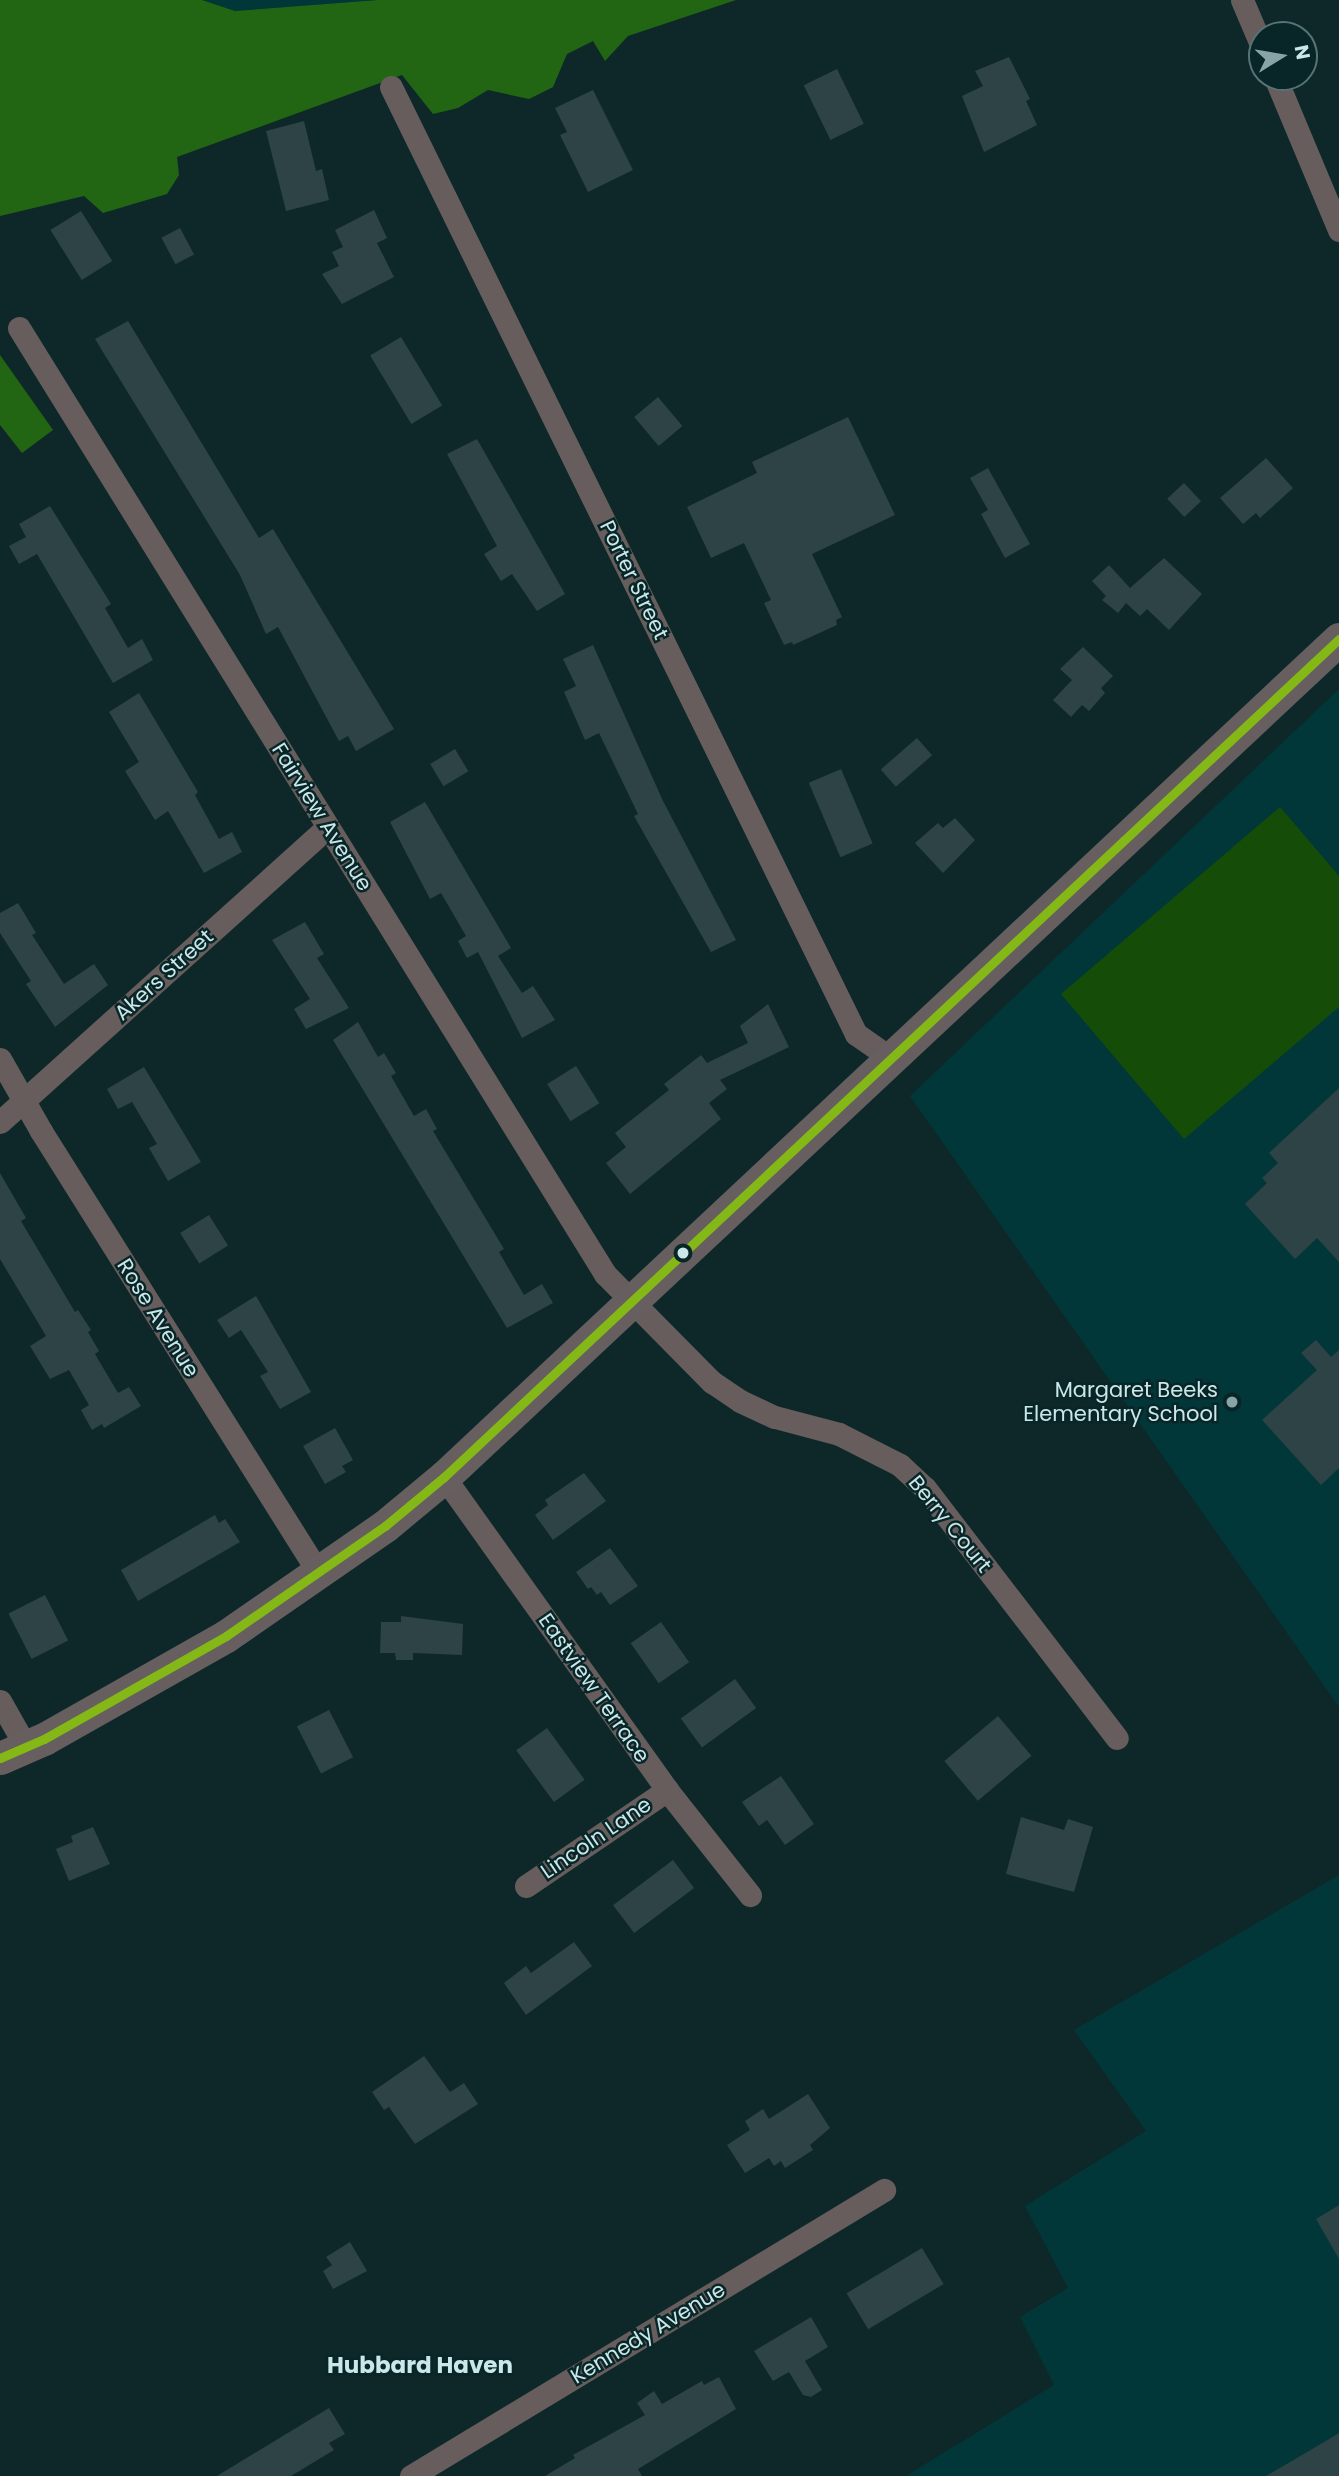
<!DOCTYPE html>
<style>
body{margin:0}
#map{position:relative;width:1339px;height:2476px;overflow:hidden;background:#0e2829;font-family:Poppins,sans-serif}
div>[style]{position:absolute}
.built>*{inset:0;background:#023739}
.green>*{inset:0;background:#154d08}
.forest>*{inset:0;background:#226513}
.building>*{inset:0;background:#2d4346;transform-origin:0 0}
.street>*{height:23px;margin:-11.5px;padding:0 11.5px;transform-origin:11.5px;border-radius:11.5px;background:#675d5d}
.secondary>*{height:33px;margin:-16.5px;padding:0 16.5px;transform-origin:16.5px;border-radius:16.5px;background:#665e5f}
.bus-1>*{height:9px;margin:-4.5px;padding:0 4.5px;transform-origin:4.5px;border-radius:4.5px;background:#84b817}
.dots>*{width:19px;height:19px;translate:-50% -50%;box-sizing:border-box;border:4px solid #082628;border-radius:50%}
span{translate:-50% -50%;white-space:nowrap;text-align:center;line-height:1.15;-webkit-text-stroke:5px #082628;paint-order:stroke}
.street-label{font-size:21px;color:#cbe7e9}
.poi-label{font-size:21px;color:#cbe7e9}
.right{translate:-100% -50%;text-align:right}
.neighbourhood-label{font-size:23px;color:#cbe7e9;font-weight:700}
.north{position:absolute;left:1248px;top:21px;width:70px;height:70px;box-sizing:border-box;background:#082628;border:2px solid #567375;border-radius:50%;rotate:79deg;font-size:19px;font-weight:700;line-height:28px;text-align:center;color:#cbe7e9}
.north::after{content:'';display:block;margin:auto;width:24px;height:32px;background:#89a4a6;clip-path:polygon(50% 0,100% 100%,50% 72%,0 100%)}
</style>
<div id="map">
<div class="built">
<i style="clip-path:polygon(202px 0,378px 0,235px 11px)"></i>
<i style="clip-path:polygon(1339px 689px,1339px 1707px,910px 1096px)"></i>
<i style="clip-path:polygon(1339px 1875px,1339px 2476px,906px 2476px,1054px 2385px,1020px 2317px,1068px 2288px,1025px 2206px,1146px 2131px,1074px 2030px)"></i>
</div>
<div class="green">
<i style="clip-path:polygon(1280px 807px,1339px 876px,1339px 1007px,1184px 1139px,1061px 994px)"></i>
</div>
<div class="forest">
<i style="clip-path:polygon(0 0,202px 0,235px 11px,378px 0,736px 0,628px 36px,605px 61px,593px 41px,567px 54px,553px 87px,529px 99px,488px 90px,458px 108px,433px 114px,402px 75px,177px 157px,179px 175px,167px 194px,103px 213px,84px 196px,0 216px)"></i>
<i style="clip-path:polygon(0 355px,53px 430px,22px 453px,0 425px)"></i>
</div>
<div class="building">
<i style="clip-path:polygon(1009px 57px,1030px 99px,1026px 101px,1037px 125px,984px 152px,962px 96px,983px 86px,975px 71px)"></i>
<i style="left:837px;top:69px;width:61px;height:37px;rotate:64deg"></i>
<i style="clip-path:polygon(593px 90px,633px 170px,588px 192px,560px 135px,567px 132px,555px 108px)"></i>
<i style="clip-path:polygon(304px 121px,316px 171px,322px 169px,329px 200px,286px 211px,266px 131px)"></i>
<i style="clip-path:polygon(374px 210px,387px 238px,377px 243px,394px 277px,342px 304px,322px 274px,339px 266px,332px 252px,343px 247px,335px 230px)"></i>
<i style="left:81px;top:211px;width:59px;height:36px;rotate:58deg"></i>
<i style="left:180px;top:228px;width:30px;height:21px;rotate:62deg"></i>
<i style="clip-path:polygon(128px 321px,259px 538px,273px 529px,394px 729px,356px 751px,348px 736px,339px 741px,278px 627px,266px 634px,240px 575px,95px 339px)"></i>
<i style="left:401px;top:337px;width:80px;height:36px;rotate:59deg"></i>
<i style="left:658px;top:397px;width:38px;height:31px;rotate:50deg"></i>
<i style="clip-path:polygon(848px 417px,895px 515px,812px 554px,842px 617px,836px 620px,837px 625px,793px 645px,792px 642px,784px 645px,764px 603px,771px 600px,744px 543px,711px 558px,687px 507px,757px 473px,752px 462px)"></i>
<i style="clip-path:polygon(477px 439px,565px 594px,537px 611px,512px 574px,501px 581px,484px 554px,497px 546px,447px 454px)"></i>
<i style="clip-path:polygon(1266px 458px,1293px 488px,1260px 518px,1256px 513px,1243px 524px,1220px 498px)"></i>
<i style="clip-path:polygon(988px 468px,1030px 544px,1005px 558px,981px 514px,988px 510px,970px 478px)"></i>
<i style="left:1184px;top:483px;width:25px;height:23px;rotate:47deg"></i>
<i style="clip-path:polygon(50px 506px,111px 604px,105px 608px,128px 648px,142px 639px,153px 660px,113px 683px,37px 554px,19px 564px,9px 546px,26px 537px,19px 524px)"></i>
<i style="clip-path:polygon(1164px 558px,1202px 594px,1169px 630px,1147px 609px,1140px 616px,1126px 603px,1118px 613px,1102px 600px,1106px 596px,1092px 581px,1109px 565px,1130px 588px)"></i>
<i style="clip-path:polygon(593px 645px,663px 801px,736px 940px,711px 952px,634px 816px,638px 814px,599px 733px,585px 740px,564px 692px,576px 686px,563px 659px)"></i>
<i style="clip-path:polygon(1083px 647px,1113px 676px,1101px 688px,1105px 693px,1089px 711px,1082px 705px,1071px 717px,1053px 700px,1072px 680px,1060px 669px)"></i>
<i style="clip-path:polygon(139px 693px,198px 792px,195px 795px,219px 839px,232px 832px,242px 852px,204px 873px,168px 811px,155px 820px,125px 771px,139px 762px,109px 712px)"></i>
<i style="left:917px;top:738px;width:23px;height:48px;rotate:49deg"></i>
<i style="left:455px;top:749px;width:26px;height:29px;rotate:59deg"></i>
<i style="left:841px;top:769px;width:81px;height:35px;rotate:67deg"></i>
<i style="clip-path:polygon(425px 802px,511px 948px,498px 956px,522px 993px,533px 986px,555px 1020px,522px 1038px,478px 952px,467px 958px,458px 941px,466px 936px,441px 893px,430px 899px,390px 822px)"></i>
<i style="clip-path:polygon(955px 818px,975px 840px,943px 873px,915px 843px,938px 823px,943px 828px)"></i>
<i style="clip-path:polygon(18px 903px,36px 933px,32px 935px,64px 984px,94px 964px,108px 985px,55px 1027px,26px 984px,31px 981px,0 933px,0 913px)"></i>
<i style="clip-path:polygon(305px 922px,324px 954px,317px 958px,349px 1008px,306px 1029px,294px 1009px,310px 999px,272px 940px)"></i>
<i style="clip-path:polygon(768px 1004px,789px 1047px,720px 1080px,727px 1089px,709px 1103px,721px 1119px,630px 1194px,606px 1163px,626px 1147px,615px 1133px,669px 1090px,664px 1084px,701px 1055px,707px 1063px,748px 1043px,740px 1026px)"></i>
<i style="clip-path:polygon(358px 1022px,378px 1057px,384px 1053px,396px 1073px,391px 1076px,414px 1116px,426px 1109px,437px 1129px,433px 1131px,504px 1249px,499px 1252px,524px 1295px,542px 1284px,553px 1303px,507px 1328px,333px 1040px)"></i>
<i style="left:576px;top:1066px;width:44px;height:34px;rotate:58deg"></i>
<i style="clip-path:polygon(144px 1067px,201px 1162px,168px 1181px,149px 1148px,157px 1144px,132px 1102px,118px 1109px,107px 1089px)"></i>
<i style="clip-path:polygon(1339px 1088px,1339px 1262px,1317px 1238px,1295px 1259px,1245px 1204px,1267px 1183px,1262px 1178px,1278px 1163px,1269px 1153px)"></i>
<i style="clip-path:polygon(0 1173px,26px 1218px,21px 1221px,75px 1312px,78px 1310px,91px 1330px,88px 1332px,99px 1351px,95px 1354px,118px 1393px,129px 1387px,141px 1406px,104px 1428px,102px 1424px,92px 1430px,81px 1410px,89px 1405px,69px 1370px,50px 1379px,30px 1346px,46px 1336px,0 1259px)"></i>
<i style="left:209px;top:1215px;width:36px;height:34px;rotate:58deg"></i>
<i style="clip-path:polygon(256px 1296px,311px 1392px,280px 1409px,260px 1376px,268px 1372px,241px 1330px,229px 1338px,217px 1320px)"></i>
<i style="clip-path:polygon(1316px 1340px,1331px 1357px,1339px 1350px,1339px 1468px,1321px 1485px,1262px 1420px,1317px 1370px,1301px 1353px)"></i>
<i style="clip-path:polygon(335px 1428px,353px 1460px,342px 1466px,346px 1472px,325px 1484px,303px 1446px)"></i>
<i style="clip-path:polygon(584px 1473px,606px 1501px,553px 1540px,535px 1515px,548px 1505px,545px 1500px)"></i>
<i style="clip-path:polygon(215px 1515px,219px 1523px,225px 1519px,240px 1542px,138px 1601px,121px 1570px)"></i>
<i style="clip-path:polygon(610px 1548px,638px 1586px,610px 1605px,601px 1592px,597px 1595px,591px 1587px,588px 1589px,576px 1572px)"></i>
<i style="left:45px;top:1595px;width:51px;height:41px;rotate:63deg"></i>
<i style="clip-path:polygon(401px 1616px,463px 1624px,462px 1655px,413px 1653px,413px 1660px,396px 1660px,395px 1653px,380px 1653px,381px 1622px,401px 1622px)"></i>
<i style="left:661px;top:1622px;width:49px;height:37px;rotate:55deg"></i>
<i style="left:735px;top:1679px;width:36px;height:67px;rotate:54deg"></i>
<i style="left:329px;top:1710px;width:53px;height:36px;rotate:63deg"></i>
<i style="left:998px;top:1716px;width:52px;height:70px;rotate:50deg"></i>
<i style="left:547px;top:1728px;width:64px;height:38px;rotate:54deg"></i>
<i style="clip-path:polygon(781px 1776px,814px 1824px,785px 1845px,767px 1820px,759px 1826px,742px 1802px)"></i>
<i style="clip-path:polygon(1021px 1817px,1064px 1830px,1068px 1819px,1093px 1827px,1074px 1892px,1006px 1874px)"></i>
<i style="clip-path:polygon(93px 1827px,110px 1864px,69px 1881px,56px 1849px,73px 1842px,71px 1836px)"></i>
<i style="left:673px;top:1860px;width:35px;height:75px;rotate:53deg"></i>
<i style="clip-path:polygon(574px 1942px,592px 1966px,526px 2015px,504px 1983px,526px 1966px,531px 1973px)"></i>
<i style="clip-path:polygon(424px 2056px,450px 2092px,464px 2083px,478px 2104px,415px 2144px,389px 2107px,384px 2110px,372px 2092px)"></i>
<i style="clip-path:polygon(808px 2094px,830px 2128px,810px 2145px,813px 2150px,785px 2168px,781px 2161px,774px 2166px,769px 2158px,745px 2173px,727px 2145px,750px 2130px,745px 2121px,763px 2109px,769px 2119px)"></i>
<i style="clip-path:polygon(1339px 2205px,1339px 2259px,1316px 2219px)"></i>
<i style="clip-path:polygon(350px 2242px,367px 2271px,333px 2289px,323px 2271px,332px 2265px,326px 2257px)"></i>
<i style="left:922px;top:2248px;width:42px;height:88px;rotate:59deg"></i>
<i style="clip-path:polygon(811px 2317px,828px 2347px,805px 2361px,822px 2390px,811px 2397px,803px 2395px,789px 2372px,773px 2381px,754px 2351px)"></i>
<i style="clip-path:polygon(719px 2377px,736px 2409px,638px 2469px,642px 2476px,545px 2476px,575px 2458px,573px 2455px,645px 2415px,637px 2403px,654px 2391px,662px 2404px,702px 2381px,704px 2385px)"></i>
<i style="clip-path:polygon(329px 2408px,345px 2434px,329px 2443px,334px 2450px,291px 2476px,217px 2476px)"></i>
<i style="clip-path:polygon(1339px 2433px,1339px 2476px,1266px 2476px,1314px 2448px)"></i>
</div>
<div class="street">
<i style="left:1242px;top:0;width:51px;rotate:66.9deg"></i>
<i style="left:1275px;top:77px;width:166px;rotate:67.3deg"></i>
<i style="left:391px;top:87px;width:1055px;rotate:63.85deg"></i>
<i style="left:856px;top:1034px;width:44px;rotate:34.8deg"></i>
<i style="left:19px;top:328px;width:1113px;rotate:58.22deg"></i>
<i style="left:605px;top:1274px;width:152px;rotate:45.3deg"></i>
<i style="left:712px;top:1382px;width:34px;rotate:34deg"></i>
<i style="left:740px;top:1401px;width:38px;rotate:25deg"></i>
<i style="left:775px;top:1417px;width:66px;rotate:14.9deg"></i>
<i style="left:839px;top:1434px;width:68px;rotate:26.9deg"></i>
<i style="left:900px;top:1465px;width:34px;rotate:43deg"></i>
<i style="left:925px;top:1488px;width:315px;rotate:52.5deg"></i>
<i style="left:0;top:1059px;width:83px;rotate:60.3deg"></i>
<i style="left:41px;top:1131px;width:524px;rotate:57.86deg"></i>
<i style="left:0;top:1122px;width:441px;rotate:-42deg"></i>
<i style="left:444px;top:1477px;width:384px;rotate:54.5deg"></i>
<i style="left:667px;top:1790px;width:134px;rotate:51.7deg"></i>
<i style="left:0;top:1701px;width:53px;rotate:60.5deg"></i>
<i style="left:526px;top:1886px;width:171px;rotate:-34.2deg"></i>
<i style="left:411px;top:2476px;width:553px;rotate:-31.16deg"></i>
</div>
<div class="secondary">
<i style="left:0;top:1758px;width:48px;rotate:-23.4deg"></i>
<i style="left:44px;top:1739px;width:209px;rotate:-29.5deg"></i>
<i style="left:226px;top:1636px;width:193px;rotate:-34.7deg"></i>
<i style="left:385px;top:1526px;width:77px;rotate:-39.7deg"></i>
<i style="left:444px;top:1477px;width:1226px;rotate:-43.12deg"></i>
</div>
<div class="bus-1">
<i style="left:0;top:1758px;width:48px;rotate:-23.4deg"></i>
<i style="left:44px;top:1739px;width:209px;rotate:-29.5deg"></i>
<i style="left:226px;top:1636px;width:193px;rotate:-34.7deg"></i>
<i style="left:385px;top:1526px;width:77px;rotate:-39.7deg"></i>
<i style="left:444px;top:1477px;width:1226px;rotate:-43.12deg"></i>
</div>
<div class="dots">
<i style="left:683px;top:1253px;background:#cbe7e9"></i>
<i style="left:1232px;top:1402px;background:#89a4a6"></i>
</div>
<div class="street-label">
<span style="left:634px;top:580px;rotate:64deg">Porter Street</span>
<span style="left:322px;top:817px;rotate:58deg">Fairview Avenue</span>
<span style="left:164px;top:975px;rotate:-42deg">Akers Street</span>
<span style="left:158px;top:1318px;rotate:58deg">Rose Avenue</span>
<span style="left:950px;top:1524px;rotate:51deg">Berry Court</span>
<span style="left:594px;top:1688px;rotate:55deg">Eastview Terrace</span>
<span style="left:596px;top:1838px;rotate:-34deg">Lincoln Lane</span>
<span style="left:648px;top:2333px;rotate:-31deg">Kennedy Avenue</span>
</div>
<div class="poi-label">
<span class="right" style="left:1218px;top:1402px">Margaret Beeks<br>Elementary School</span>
</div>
<div class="neighbourhood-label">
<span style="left:420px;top:2365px">Hubbard Haven</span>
</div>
<div class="north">N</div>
</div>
